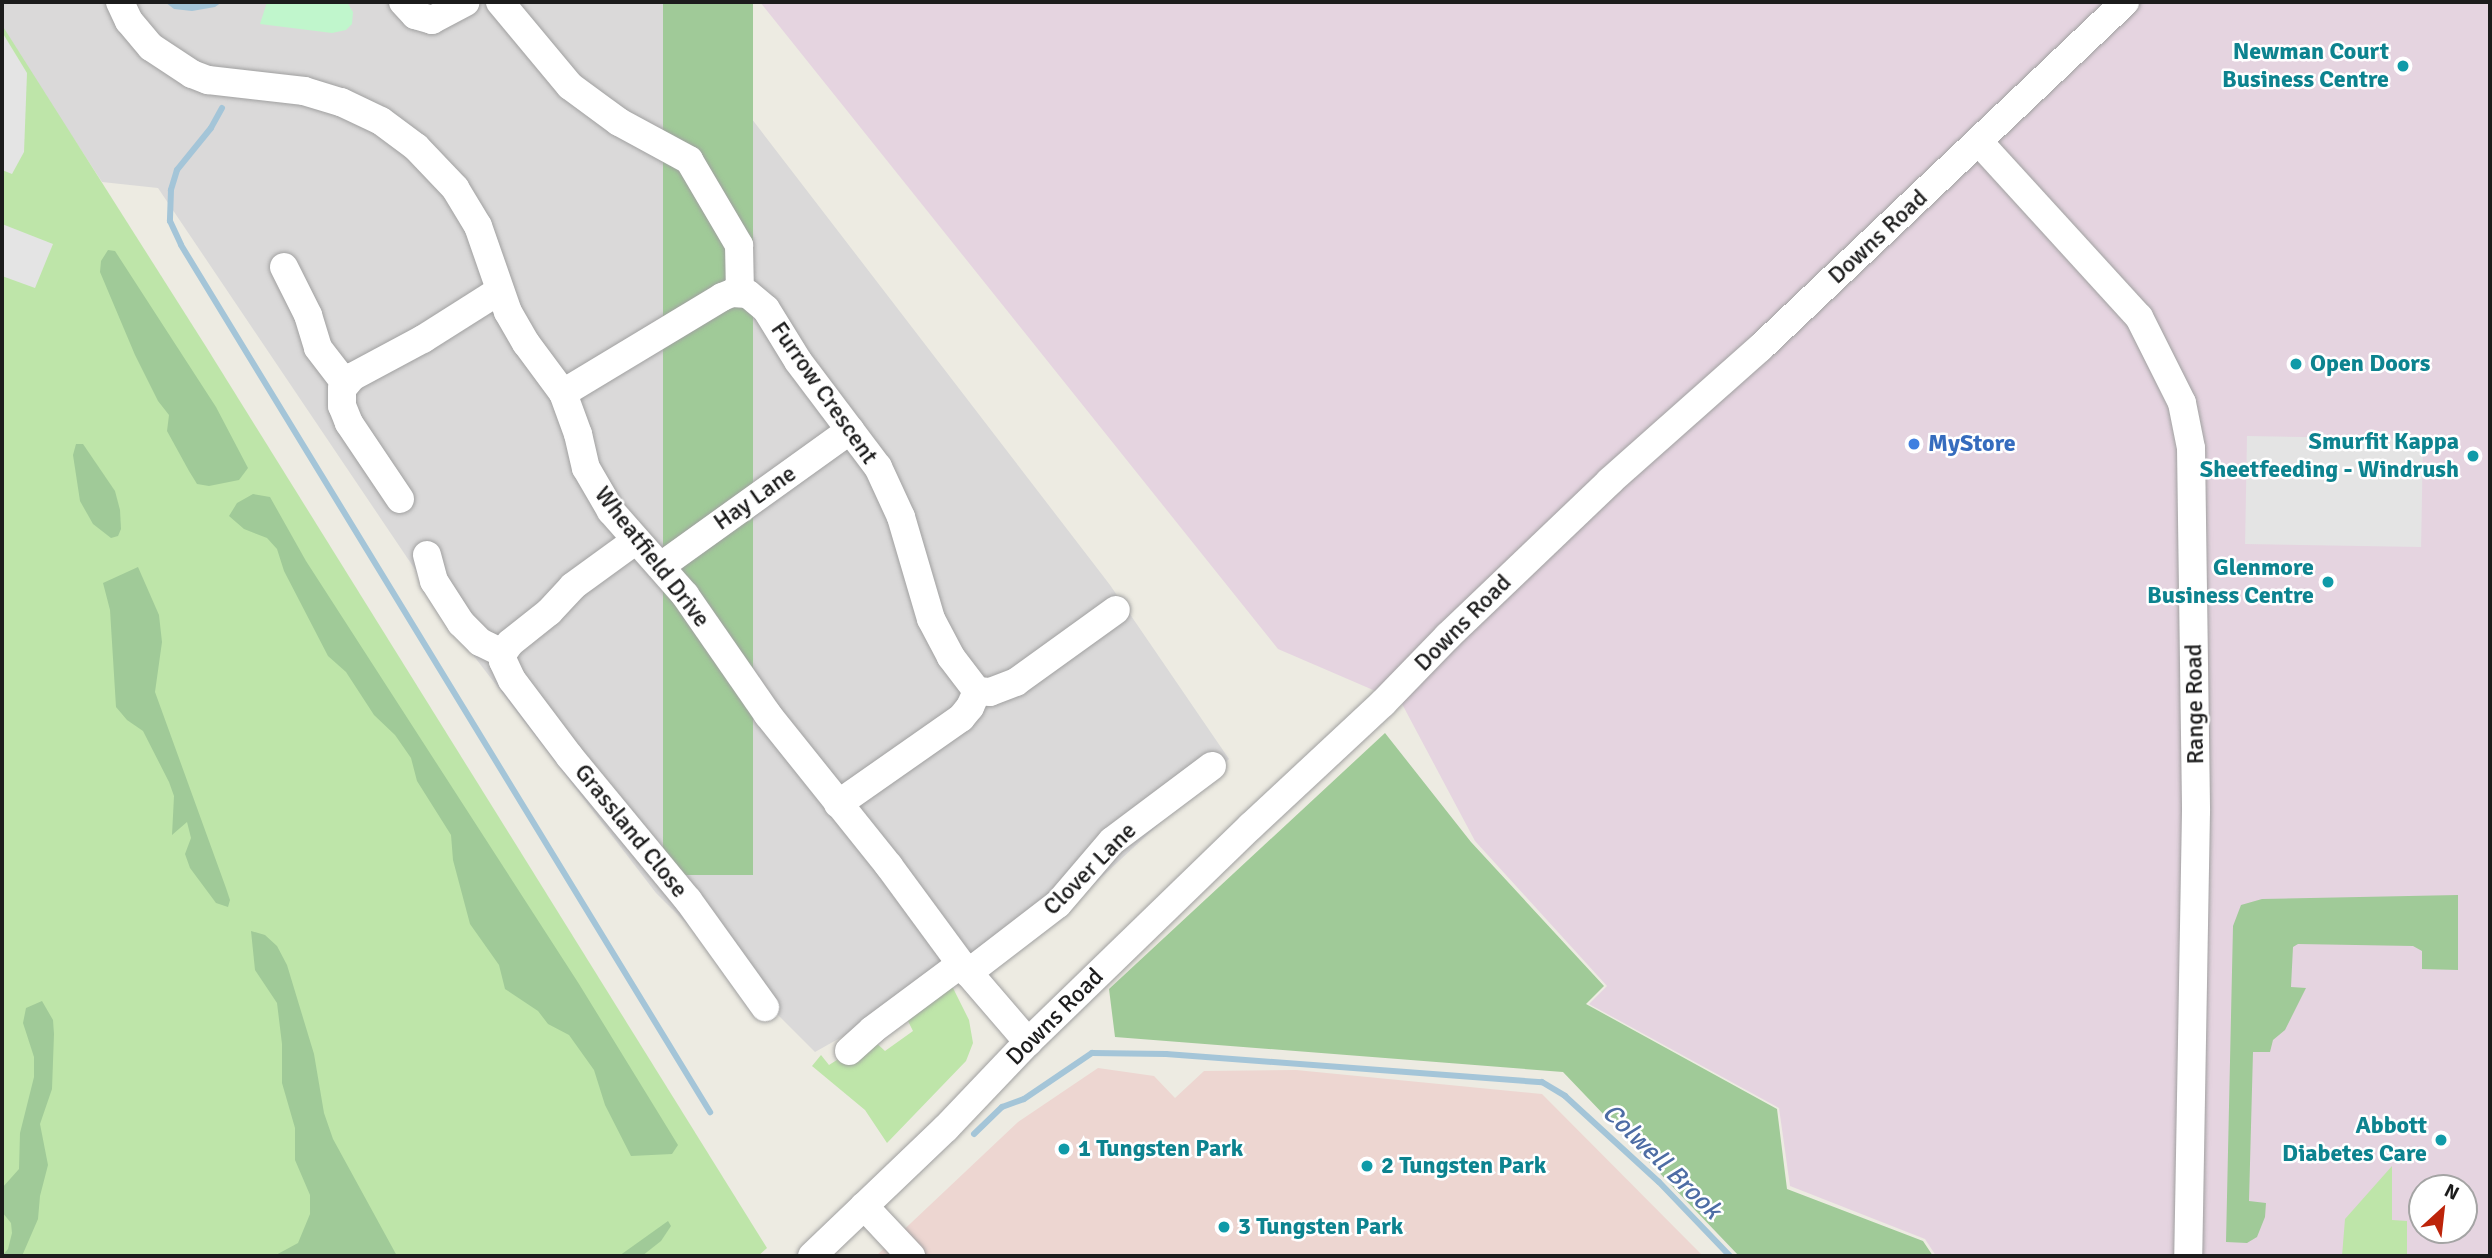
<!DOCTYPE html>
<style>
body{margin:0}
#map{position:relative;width:2492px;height:1258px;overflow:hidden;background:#edebe2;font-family:Signika,sans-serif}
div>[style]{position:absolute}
.residential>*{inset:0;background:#dad9d9}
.commercial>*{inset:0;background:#edd6d1}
.industrial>*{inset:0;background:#e5d4e0}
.grass>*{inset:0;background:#bee5a9}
.forest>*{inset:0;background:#a0ca98;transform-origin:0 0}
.park>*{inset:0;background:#c0f6cc}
.parking>*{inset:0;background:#e4e4e4;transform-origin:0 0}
.water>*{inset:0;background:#a4c5d8}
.stream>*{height:6px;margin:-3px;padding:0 3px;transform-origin:3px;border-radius:3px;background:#a4c5d8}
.roads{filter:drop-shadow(0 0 2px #a0a0a0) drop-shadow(0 0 2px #a0a0a0)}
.minor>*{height:28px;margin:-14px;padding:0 14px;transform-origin:14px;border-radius:14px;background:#fff}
.dots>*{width:19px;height:19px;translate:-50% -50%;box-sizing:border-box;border:4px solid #fff;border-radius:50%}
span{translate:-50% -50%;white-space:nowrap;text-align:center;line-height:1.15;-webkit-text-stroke:5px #fff;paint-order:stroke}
.culture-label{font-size:24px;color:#0d838f;font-weight:700}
.right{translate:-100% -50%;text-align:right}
.left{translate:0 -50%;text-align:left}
.street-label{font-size:24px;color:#1c1c1c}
.shop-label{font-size:24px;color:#366cbe;font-weight:700}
.water-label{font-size:26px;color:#4e6da5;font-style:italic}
.frame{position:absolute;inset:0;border:4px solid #1c1c1c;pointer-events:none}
.north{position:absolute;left:2408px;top:1174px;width:70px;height:70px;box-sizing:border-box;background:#fff;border:2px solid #a4a4a4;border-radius:50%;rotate:27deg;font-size:19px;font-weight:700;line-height:28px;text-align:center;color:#1c1c1c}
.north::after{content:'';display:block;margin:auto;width:24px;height:32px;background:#bd240a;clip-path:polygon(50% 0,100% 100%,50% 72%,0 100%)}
</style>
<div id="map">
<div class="residential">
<i style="clip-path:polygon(2px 2px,662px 2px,1110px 585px,1229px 759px,1064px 912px,815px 1052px,656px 893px,470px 651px,158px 188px,102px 182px,2px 29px)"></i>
</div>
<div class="commercial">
<i style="clip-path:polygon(1098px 1068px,1154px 1076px,1175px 1098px,1204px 1071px,1296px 1070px,1542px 1094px,1703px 1256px,876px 1256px,1018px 1122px)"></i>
</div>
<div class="industrial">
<i style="clip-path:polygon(evenodd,760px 2px,2490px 2px,2490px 1256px,1936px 1256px,1925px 1239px,1790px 1186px,1779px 1108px,1589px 1004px,1607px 986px,1475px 841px,1401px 702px,1278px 649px,760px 2px,2422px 1188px,2464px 1188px,2464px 1230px,2422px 1230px,2422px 1188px)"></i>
</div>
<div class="grass">
<i style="clip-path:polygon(2px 25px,205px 345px,767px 1248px,758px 1256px,2px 1256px)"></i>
<i style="clip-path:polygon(951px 984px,969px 1020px,973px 1043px,966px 1061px,887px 1143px,865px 1110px,812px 1066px,821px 1055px,829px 1065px,871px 1038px,885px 1051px,913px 1031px,904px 1013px)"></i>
<i style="clip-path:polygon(2392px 1166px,2392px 1220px,2407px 1221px,2407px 1256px,2342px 1256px,2345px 1219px)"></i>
</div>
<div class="forest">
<i style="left:663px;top:2px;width:90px;height:873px"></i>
<i style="clip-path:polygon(108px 250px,115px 251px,216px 407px,248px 468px,239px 480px,209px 486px,197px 484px,189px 471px,167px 431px,169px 415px,158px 401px,135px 355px,100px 272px,101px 261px)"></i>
<i style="clip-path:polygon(76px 444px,83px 444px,115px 491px,120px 510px,121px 529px,118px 536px,111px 538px,93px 524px,80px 501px,73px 455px)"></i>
<i style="clip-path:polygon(253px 494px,270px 497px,306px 561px,579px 984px,678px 1145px,672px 1154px,631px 1156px,605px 1105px,594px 1070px,569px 1035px,548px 1024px,538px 1011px,505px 989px,499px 965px,470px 924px,453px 860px,451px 835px,417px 781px,411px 758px,395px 735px,374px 715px,346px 672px,328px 656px,284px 571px,277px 549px,267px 538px,244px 529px,229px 516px,237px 503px)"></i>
<i style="clip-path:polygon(138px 567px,159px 615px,162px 642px,155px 692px,226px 888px,230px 900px,228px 907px,216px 903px,190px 868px,185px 854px,191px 838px,187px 822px,172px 835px,174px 796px,169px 782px,143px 731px,127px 720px,116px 707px,110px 610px,103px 583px)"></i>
<i style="clip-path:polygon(1385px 733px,1471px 842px,1604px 986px,1586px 1004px,1777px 1109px,1787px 1189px,1923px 1241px,1933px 1256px,1739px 1256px,1563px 1072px,1115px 1037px,1109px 989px)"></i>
<i style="clip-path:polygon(2458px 895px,2458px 970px,2422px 969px,2422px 951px,2413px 946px,2298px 944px,2293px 947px,2291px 987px,2306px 988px,2285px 1030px,2273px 1040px,2270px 1052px,2253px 1052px,2249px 1201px,2266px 1203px,2265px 1217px,2257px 1237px,2247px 1243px,2226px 1242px,2233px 926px,2241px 905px,2262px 899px)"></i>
<i style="clip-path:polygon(251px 931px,265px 935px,277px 946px,287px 965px,314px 1054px,324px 1113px,333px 1139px,397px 1256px,274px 1256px,298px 1243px,310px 1214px,310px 1195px,295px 1160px,295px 1128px,282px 1083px,282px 1044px,277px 1003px,255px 970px)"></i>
<i style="clip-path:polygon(42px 1001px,53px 1020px,54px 1034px,52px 1089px,40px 1124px,48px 1165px,40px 1196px,38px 1219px,22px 1256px,2px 1256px,8px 1249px,12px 1233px,11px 1223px,2px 1212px,2px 1188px,19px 1169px,20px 1133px,34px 1077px,34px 1057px,23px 1023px,26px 1008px)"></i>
<i style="clip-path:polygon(668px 1221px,671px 1226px,661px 1241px,642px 1256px,619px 1256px)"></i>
</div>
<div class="park">
<i style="clip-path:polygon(267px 2px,347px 2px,353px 12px,352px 24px,346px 30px,332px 33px,260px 24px)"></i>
</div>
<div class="parking">
<i style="clip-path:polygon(2px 32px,27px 73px,24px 152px,12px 174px,2px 170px)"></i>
<i style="clip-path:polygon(2px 224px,53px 244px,35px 288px,2px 276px)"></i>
<i style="left:2247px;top:436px;width:176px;height:108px;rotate:1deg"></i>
</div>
<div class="water">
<i style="clip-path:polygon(165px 2px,222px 2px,215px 7px,192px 11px,174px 9px)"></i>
</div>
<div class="stream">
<i style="left:222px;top:108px;width:23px;rotate:119deg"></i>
<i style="left:211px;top:128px;width:54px;rotate:129deg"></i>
<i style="left:177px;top:170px;width:21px;rotate:107deg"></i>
<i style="left:171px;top:190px;width:31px;rotate:92deg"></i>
<i style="left:170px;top:221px;width:26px;rotate:65deg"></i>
<i style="left:181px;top:245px;width:1016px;rotate:58.61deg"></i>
<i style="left:974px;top:1134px;width:39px;rotate:-44deg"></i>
<i style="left:1002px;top:1107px;width:23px;rotate:-20deg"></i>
<i style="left:1024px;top:1099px;width:82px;rotate:-34.1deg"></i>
<i style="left:1092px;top:1053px;width:74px;rotate:0.8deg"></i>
<i style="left:1166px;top:1054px;width:377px;rotate:4.3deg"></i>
<i style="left:1542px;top:1082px;width:27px;rotate:31deg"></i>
<i style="left:1565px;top:1096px;width:127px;rotate:42.5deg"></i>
<i style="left:1659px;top:1182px;width:103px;rotate:46.2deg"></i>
</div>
<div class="roads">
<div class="minor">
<i style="left:120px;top:2px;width:21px;rotate:65deg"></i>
<i style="left:129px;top:21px;width:34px;rotate:50deg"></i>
<i style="left:151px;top:47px;width:49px;rotate:33.4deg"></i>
<i style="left:192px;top:74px;width:17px;rotate:21deg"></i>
<i style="left:208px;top:80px;width:97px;rotate:6.5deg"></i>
<i style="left:304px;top:91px;width:39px;rotate:17deg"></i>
<i style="left:341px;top:102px;width:44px;rotate:25.4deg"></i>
<i style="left:381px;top:121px;width:44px;rotate:36.6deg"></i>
<i style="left:416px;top:147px;width:57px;rotate:46.4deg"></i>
<i style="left:455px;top:188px;width:44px;rotate:58.8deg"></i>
<i style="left:478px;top:226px;width:91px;rotate:70.8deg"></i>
<i style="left:508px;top:312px;width:36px;rotate:60deg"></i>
<i style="left:526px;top:343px;width:62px;rotate:53.5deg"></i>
<i style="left:563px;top:393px;width:44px;rotate:69.9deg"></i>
<i style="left:578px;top:434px;width:35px;rotate:77deg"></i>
<i style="left:586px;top:468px;width:50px;rotate:59.8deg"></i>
<i style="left:611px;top:511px;width:112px;rotate:48.6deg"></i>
<i style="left:685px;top:595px;width:146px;rotate:55.3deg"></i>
<i style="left:768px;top:715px;width:193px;rotate:51.3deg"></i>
<i style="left:889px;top:866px;width:122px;rotate:53.7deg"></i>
<i style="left:961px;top:964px;width:103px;rotate:49.3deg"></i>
<i style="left:403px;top:2px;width:18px;rotate:47deg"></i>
<i style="left:415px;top:15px;width:18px;rotate:16deg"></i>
<i style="left:432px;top:20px;width:38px;rotate:-28deg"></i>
<i style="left:500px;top:2px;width:109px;rotate:50.2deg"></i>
<i style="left:570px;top:86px;width:61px;rotate:36.3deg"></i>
<i style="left:619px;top:122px;width:80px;rotate:28.5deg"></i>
<i style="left:689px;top:160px;width:99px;rotate:59.5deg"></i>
<i style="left:739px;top:245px;width:47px;rotate:88.8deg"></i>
<i style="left:1979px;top:142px;width:237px;rotate:47.6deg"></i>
<i style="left:2139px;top:317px;width:96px;rotate:63.4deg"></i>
<i style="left:2182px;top:403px;width:46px;rotate:78.7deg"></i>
<i style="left:2191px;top:448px;width:363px;rotate:89.2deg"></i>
<i style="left:2196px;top:811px;width:445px;rotate:91deg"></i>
<i style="left:284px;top:267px;width:54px;rotate:63.4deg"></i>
<i style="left:308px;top:315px;width:34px;rotate:73deg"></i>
<i style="left:318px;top:348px;width:44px;rotate:52.4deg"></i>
<i style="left:563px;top:393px;width:186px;rotate:-31.1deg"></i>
<i style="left:722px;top:297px;width:11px;rotate:-22deg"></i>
<i style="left:732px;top:293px;width:16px;rotate:4deg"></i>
<i style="left:748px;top:294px;width:23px;rotate:40deg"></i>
<i style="left:766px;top:309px;width:61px;rotate:58.4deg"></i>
<i style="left:798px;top:361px;width:133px;rotate:53deg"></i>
<i style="left:878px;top:467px;width:55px;rotate:65.3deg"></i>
<i style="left:901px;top:517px;width:106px;rotate:73.6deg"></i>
<i style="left:931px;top:619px;width:43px;rotate:62.2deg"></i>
<i style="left:951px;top:657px;width:43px;rotate:52.6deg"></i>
<i style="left:977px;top:691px;width:13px;rotate:4deg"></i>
<i style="left:990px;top:692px;width:28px;rotate:-21deg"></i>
<i style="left:1016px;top:682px;width:123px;rotate:-35.8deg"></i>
<i style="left:400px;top:499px;width:92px;rotate:-123.9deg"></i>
<i style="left:349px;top:423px;width:18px;rotate:-112deg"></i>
<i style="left:342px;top:406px;width:17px;rotate:-90deg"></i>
<i style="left:342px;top:389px;width:16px;rotate:-50deg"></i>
<i style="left:352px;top:377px;width:81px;rotate:-28.2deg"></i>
<i style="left:423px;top:339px;width:90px;rotate:-32.3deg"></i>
<i style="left:427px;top:555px;width:27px;rotate:75deg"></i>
<i style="left:434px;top:581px;width:50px;rotate:57.3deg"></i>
<i style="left:461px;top:623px;width:27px;rotate:45deg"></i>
<i style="left:480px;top:642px;width:25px;rotate:26deg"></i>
<i style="left:503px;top:653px;width:8px;rotate:90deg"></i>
<i style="left:503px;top:661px;width:21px;rotate:65deg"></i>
<i style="left:512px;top:680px;width:96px;rotate:53deg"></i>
<i style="left:570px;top:757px;width:185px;rotate:50.5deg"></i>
<i style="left:688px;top:900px;width:132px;rotate:54.3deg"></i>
<i style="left:661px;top:566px;width:233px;rotate:-35.7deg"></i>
<i style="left:503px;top:653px;width:12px;rotate:-55deg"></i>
<i style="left:510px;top:643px;width:50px;rotate:-38.5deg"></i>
<i style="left:549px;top:612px;width:35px;rotate:-47deg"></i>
<i style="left:573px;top:586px;width:77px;rotate:-36deg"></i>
<i style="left:838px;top:804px;width:150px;rotate:-35deg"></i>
<i style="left:961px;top:718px;width:14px;rotate:-51deg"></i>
<i style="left:970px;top:707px;width:17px;rotate:-66deg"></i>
<i style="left:968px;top:973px;width:113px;rotate:-37.5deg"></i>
<i style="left:1058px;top:904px;width:83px;rotate:-49.4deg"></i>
<i style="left:1112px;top:841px;width:125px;rotate:-36.9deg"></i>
<i style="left:849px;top:1051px;width:31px;rotate:-42deg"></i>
<i style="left:872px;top:1030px;width:111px;rotate:-36.6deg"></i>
<i style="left:864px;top:1206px;width:69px;rotate:46.8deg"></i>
<i style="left:812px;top:1256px;width:185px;rotate:-43.7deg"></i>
<i style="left:946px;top:1128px;width:119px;rotate:-46.4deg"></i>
<i style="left:1028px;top:1042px;width:310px;rotate:-44.1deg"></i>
<i style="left:1251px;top:826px;width:180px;rotate:-43deg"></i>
<i style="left:1383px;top:703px;width:93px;rotate:-45.9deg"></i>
<i style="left:1448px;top:636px;width:224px;rotate:-43.7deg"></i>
<i style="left:1610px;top:481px;width:200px;rotate:-41.6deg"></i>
<i style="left:1760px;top:348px;width:503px;rotate:-43.47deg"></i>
</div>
</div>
<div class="dots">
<i style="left:2403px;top:66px;background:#0f9aa8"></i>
<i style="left:2296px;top:364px;background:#0f9aa8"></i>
<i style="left:1914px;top:444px;background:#3f7fe0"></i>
<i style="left:2473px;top:456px;background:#0f9aa8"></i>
<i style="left:2328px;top:582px;background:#0f9aa8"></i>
<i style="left:2441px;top:1140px;background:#0f9aa8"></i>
<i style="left:1064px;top:1149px;background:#0f9aa8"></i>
<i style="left:1367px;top:1166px;background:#0f9aa8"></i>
<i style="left:1224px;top:1227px;background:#0f9aa8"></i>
</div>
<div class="culture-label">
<span class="right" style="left:2389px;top:66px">Newman Court<br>Business Centre</span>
<span class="left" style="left:2310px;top:364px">Open Doors</span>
<span class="right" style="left:2459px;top:456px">Smurfit Kappa<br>Sheetfeeding - Windrush</span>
<span class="right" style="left:2314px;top:582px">Glenmore<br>Business Centre</span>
<span class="right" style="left:2427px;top:1140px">Abbott<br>Diabetes Care</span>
<span class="left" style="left:1078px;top:1149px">1 Tungsten Park</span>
<span class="left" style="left:1381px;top:1166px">2 Tungsten Park</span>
<span class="left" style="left:1238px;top:1227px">3 Tungsten Park</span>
</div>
<div class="street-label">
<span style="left:1878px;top:237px;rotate:-43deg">Downs Road</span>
<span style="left:824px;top:393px;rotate:55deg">Furrow Crescent</span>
<span style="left:755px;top:498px;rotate:-35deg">Hay Lane</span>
<span style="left:652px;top:557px;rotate:52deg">Wheatfield Drive</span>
<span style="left:1463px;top:623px;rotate:-45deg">Downs Road</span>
<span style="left:2195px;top:704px;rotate:-91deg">Range Road</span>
<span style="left:631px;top:831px;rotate:51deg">Grassland Close</span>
<span style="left:1090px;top:869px;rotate:-45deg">Clover Lane</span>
<span style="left:1055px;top:1017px;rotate:-45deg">Downs Road</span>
</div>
<div class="shop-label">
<span class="left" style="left:1928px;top:444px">MyStore</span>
</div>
<div class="water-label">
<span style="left:1661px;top:1162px;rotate:44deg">Colwell Brook</span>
</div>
<div class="frame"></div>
<div class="north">N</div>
</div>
